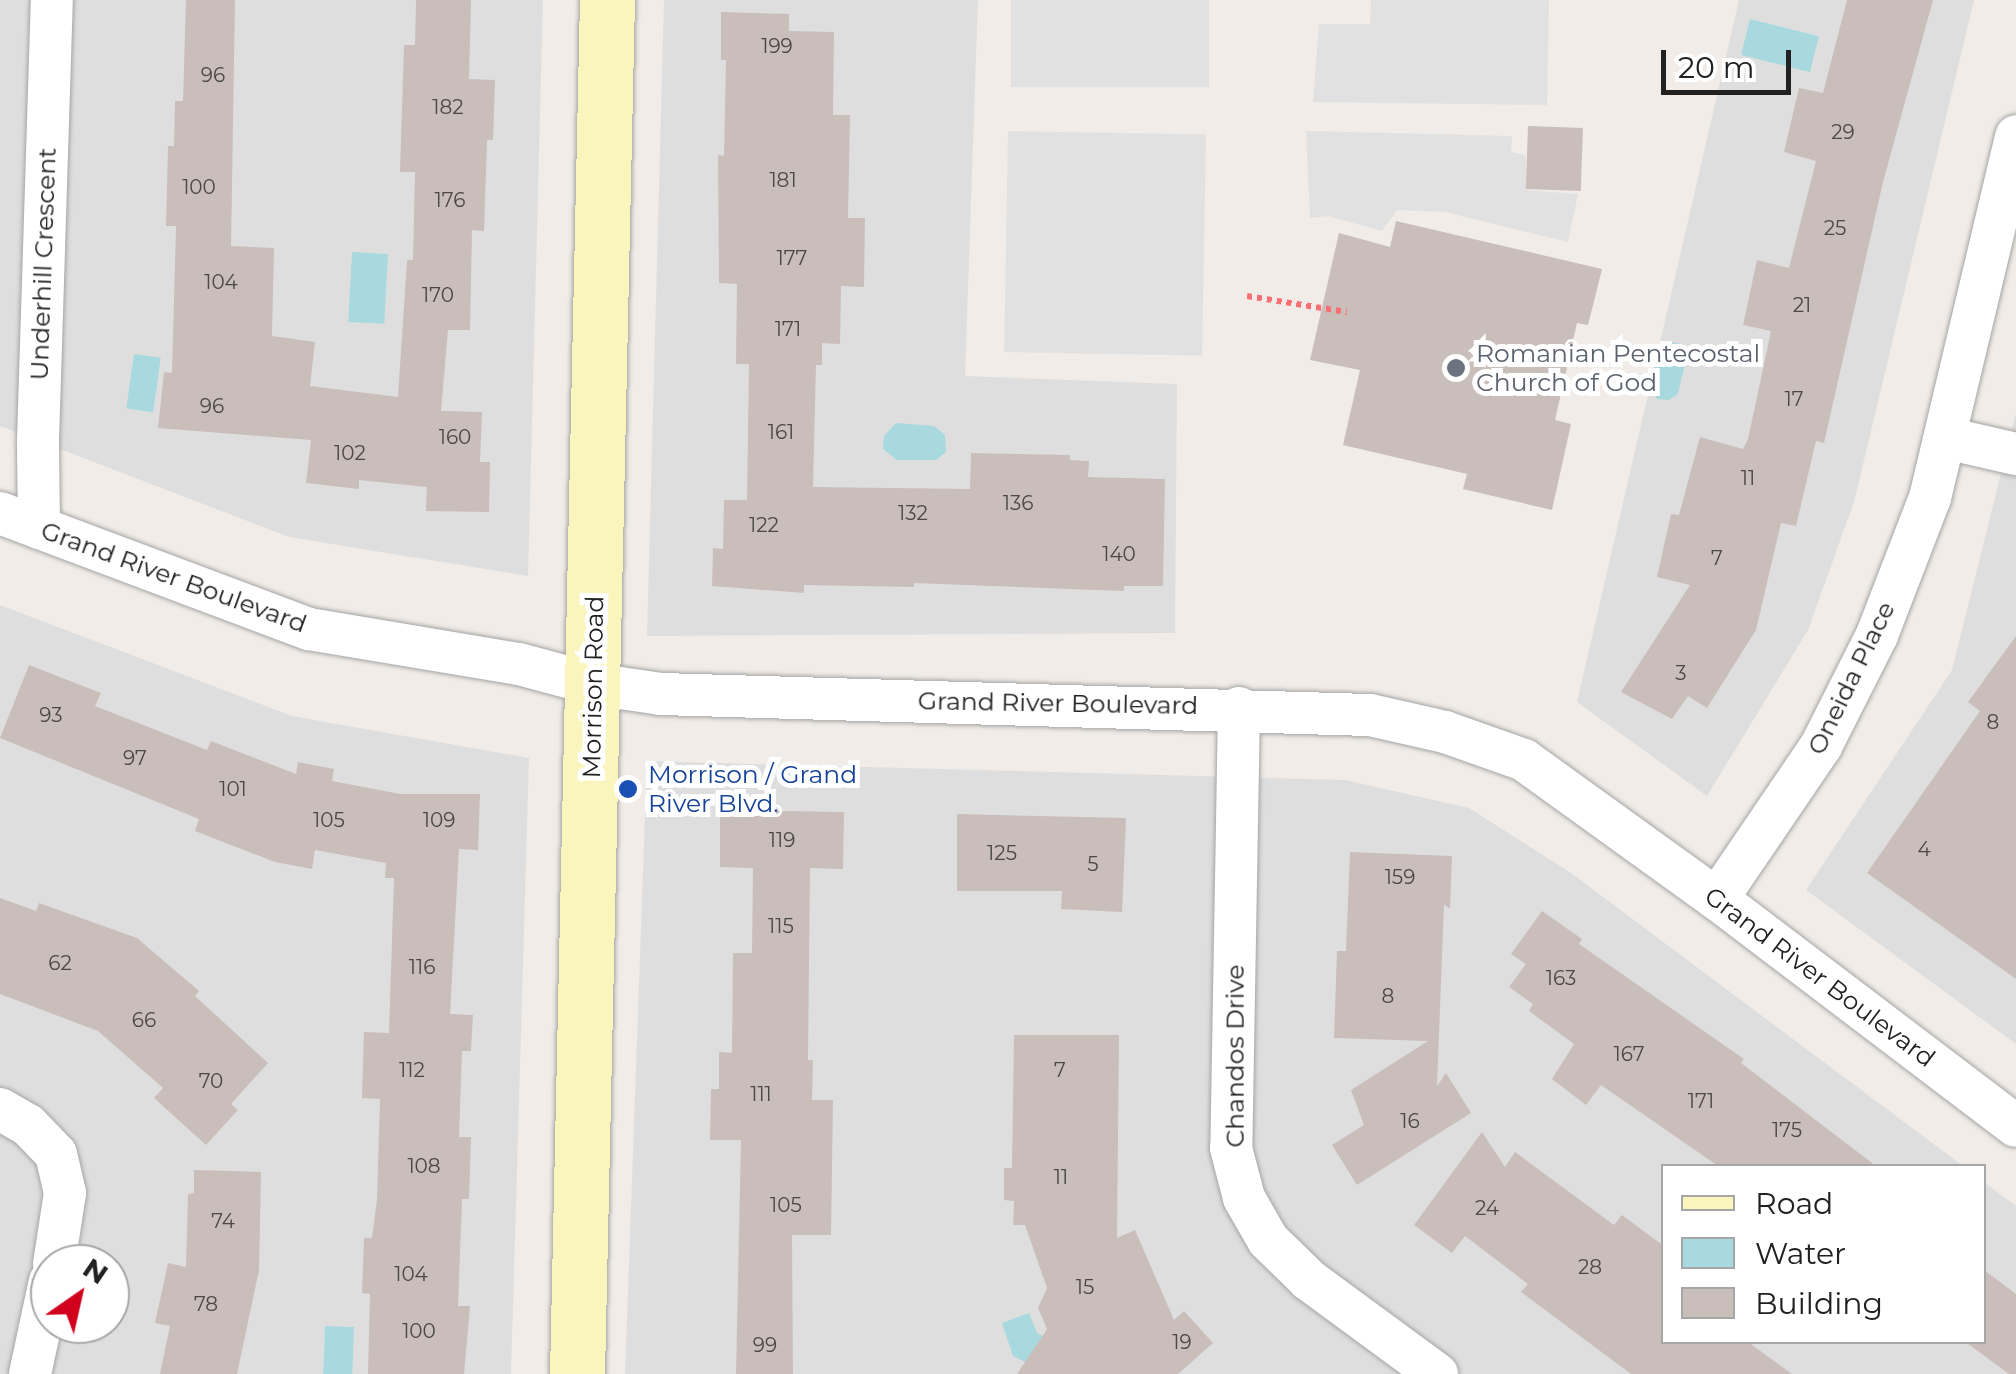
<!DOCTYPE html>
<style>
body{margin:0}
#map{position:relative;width:2016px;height:1374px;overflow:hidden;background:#f1ece7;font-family:Montserrat,sans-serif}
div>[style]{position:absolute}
.residential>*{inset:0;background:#dfdede}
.parking>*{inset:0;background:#e1e1e1;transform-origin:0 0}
.water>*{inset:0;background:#a8d9de;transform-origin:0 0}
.building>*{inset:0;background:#c9beba;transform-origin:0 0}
.path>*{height:6px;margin-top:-3px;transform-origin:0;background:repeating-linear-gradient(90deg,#fa6f74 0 5px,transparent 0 10px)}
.roads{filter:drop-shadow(0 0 2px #a5a5a5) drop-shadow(0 0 2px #a5a5a5)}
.street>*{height:42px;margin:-21px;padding:0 21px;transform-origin:21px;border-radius:21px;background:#fff}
.secondary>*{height:55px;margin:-27.5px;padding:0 27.5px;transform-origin:27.5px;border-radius:27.5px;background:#faf5bd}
.dots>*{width:28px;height:28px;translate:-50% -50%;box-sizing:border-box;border:5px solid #fff;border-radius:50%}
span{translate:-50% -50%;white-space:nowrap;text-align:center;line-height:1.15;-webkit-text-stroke:10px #fff;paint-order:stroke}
.number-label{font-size:20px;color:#4b4847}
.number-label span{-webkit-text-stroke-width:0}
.street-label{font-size:25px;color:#212121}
.worship-label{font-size:25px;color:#5b616d}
.left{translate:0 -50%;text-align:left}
.transit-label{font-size:25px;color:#164399}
.legend{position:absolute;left:1661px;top:1164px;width:325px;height:180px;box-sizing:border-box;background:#fff;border:2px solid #a6a6a6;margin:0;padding:12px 18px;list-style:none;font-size:30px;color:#212121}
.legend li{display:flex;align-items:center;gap:20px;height:50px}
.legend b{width:50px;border:2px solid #a6a6a6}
.north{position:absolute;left:30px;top:1244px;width:100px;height:100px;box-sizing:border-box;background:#fff;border:2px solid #a6a6a6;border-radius:50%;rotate:34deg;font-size:28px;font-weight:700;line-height:40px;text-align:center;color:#212121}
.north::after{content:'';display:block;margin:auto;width:35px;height:45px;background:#d1001c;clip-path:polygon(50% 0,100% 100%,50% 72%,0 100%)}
.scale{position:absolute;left:1661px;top:50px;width:130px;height:45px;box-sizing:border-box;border:5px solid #212121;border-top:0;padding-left:12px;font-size:30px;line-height:35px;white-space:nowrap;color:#212121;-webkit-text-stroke:8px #fff;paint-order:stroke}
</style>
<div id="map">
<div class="residential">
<i style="clip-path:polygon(0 0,543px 0,528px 576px,289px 537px,0 426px)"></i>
<i style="clip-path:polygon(664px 0,978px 0,965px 376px,1177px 384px,1175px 633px,647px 636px)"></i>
<i style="clip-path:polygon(1739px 0,1974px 0,1854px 502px,1808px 630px,1707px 796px,1577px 702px)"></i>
<i style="clip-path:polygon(2016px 413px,2016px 1044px,1806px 890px,1952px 670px)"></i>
<i style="clip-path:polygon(evenodd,0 605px,292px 716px,529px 758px,511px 1374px,0 1374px,0 605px,50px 1264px,110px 1264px,110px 1324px,50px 1324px,50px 1264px)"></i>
<i style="clip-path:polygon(647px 761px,1345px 780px,1469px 808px,1571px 873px,1963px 1166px,1664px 1166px,1664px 1342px,1984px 1342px,1984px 1182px,2016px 1206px,2016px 1374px,625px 1374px)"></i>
</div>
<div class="parking">
<i style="left:1011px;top:0;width:198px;height:87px"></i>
<i style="clip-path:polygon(1371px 0,1549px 0,1547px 105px,1313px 102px,1319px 24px,1370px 24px)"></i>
<i style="left:1008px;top:131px;width:198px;height:221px;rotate:1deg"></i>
<i style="clip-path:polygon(1306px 131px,1512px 136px,1511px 152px,1526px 155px,1526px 190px,1578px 194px,1568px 242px,1445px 212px,1397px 210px,1382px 231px,1328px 216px,1310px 218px)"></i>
</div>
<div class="water">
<i style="left:1750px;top:19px;width:71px;height:37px;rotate:14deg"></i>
<i style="left:352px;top:252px;width:36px;height:70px;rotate:3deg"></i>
<i style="clip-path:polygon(1668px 342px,1681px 344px,1687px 355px,1678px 394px,1669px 400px,1657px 399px,1649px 388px,1659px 347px)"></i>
<i style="left:134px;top:354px;width:27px;height:55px;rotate:8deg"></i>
<i style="clip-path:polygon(896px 423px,934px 426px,945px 435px,946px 452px,936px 460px,897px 460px,883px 449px,884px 436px)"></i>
<i style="clip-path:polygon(1029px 1313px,1037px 1333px,1071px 1351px,1049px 1374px,1013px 1356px,1002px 1323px)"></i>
<i style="left:325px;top:1326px;width:29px;height:48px;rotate:2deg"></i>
</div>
<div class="building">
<i style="clip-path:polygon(186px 0,235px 0,231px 246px,274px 248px,272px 336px,315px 342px,310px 386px,398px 397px,407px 260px,413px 260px,415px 172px,400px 172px,404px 45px,415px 45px,416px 0,471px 0,469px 79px,495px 80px,493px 140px,487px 140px,484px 231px,472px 230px,470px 330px,448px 330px,441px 411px,482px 412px,480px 462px,490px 462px,489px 512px,426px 511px,427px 487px,359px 480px,359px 489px,306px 483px,311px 440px,158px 428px,164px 372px,172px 373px,176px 226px,166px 226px,168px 146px,174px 146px,175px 101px,183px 101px)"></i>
<i style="clip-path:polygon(1847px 0,1933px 0,1883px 182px,1824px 443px,1816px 441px,1796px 526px,1781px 523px,1756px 630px,1707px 708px,1688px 696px,1672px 719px,1621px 692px,1690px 585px,1657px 577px,1671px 514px,1679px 515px,1700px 437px,1743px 449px,1748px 439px,1771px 331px,1743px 325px,1757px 260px,1789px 268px,1816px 161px,1784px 152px,1799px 88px,1823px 93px)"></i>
<i style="clip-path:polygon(721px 12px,789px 14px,789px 31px,834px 32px,833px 115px,850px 115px,848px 218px,865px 218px,864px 287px,841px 286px,840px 344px,822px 343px,822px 365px,816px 365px,813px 487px,970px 489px,971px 453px,1070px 455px,1070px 460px,1089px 461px,1088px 477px,1165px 479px,1163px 586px,1124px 586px,1124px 591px,914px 583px,914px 587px,804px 585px,804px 593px,712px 586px,713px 548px,723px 549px,724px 500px,747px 500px,749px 364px,736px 364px,737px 284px,719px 283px,718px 155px,724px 156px,726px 60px,721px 60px)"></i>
<i style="left:1528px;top:126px;width:55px;height:63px;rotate:2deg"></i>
<i style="clip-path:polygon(1396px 221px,1602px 269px,1588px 325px,1577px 323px,1555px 420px,1571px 424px,1552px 510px,1463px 489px,1467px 474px,1343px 445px,1360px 370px,1310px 360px,1339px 233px,1390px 247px)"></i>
<i style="clip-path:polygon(2016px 636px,2016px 979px,1867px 873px,1980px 711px,1968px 702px)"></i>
<i style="clip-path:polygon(29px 665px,101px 693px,95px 706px,207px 750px,211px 741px,296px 774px,298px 762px,334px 769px,332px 781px,400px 794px,480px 794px,478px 850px,459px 849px,450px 1014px,473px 1015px,471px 1051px,462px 1051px,459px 1137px,471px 1137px,469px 1199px,462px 1199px,458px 1306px,470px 1306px,464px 1374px,368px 1374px,370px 1294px,362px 1293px,364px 1238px,372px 1238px,377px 1200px,380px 1099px,362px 1098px,364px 1032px,389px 1033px,394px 878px,385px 878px,386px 863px,315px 850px,312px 869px,275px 862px,195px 831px,199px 819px,0 738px)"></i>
<i style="clip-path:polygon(720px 810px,844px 812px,843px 869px,810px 868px,808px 1060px,813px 1060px,812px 1100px,833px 1100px,831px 1235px,792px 1235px,793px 1374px,736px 1374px,741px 1140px,710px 1140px,711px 1089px,719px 1089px,719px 1052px,732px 1053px,733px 953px,752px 953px,753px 868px,720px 867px)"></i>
<i style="clip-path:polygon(957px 814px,1126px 818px,1122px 912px,1061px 909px,1062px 891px,957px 891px)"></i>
<i style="clip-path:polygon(1350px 852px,1452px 856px,1450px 909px,1444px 904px,1437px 1086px,1446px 1073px,1471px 1113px,1357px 1185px,1332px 1145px,1364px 1125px,1351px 1090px,1428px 1041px,1334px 1038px,1337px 951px,1346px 951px)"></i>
<i style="clip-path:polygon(0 898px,36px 911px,39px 903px,137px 938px,199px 991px,195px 996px,268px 1063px,231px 1104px,238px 1110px,206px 1145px,154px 1098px,163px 1088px,98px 1031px,0 994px)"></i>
<i style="clip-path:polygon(1542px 911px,1582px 939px,1579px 944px,1744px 1059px,1741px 1063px,1876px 1166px,1718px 1166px,1601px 1085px,1586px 1105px,1552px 1079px,1574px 1044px,1529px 1011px,1533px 1004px,1509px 987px,1526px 964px,1511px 954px)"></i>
<i style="clip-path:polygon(1014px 1035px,1119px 1035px,1117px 1238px,1135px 1230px,1174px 1320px,1184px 1311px,1213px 1343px,1178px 1374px,1017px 1374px,1047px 1329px,1038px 1308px,1047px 1288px,1025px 1225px,1013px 1225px,1014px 1201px,1004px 1200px,1004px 1168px,1012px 1168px)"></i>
<i style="clip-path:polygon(1482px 1132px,1505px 1167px,1515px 1152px,1614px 1225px,1622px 1215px,1664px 1246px,1664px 1342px,1748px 1342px,1792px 1374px,1631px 1374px,1521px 1292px,1528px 1284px,1465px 1236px,1452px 1253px,1414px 1225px)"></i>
<i style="clip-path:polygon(194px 1170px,261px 1172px,259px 1270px,237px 1374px,160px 1374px,170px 1326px,155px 1323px,168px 1263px,186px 1267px,188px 1194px,194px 1193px)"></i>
<i style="clip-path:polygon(1984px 1270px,2016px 1294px,2016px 1374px,2009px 1374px,1968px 1344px,1984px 1342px)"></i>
</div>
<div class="path">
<i style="left:1247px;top:296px;width:101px;rotate:9.1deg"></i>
</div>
<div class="roads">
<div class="street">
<i style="left:1946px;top:438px;width:72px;rotate:12.9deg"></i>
<i style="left:0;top:513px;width:330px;rotate:20.6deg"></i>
<i style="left:309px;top:629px;width:213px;rotate:9.5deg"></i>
<i style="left:519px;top:664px;width:77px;rotate:15.1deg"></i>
<i style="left:593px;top:684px;width:69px;rotate:8.4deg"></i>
<i style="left:661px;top:694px;width:709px;rotate:1.7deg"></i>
<i style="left:1370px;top:715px;width:77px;rotate:12.8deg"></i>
<i style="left:1445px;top:732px;width:84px;rotate:19.5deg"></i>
<i style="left:1524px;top:760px;width:238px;rotate:35.8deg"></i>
<i style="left:1717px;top:899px;width:375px;rotate:37.2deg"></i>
<i style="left:39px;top:528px;width:88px;rotate:-90.7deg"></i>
<i style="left:38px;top:440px;width:440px;rotate:-88.2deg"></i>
<i style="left:1239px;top:708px;width:440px;rotate:91deg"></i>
<i style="left:1231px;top:1148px;width:52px;rotate:75.4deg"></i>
<i style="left:1244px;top:1198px;width:48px;rotate:60.3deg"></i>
<i style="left:1268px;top:1240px;width:57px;rotate:44.3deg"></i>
<i style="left:1309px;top:1280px;width:159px;rotate:36.3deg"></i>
<i style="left:1717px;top:899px;width:185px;rotate:-55.8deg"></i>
<i style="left:1821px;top:746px;width:124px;rotate:-63.2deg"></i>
<i style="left:1877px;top:635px;width:147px;rotate:-68.9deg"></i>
<i style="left:1930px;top:498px;width:372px;rotate:-76.6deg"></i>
<i style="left:0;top:1109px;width:32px;rotate:30deg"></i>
<i style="left:28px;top:1125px;width:40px;rotate:46deg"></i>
<i style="left:56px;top:1154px;width:40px;rotate:77deg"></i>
<i style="left:65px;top:1193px;width:72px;rotate:98.8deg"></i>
<i style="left:30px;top:1374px;width:95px;rotate:-77.9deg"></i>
</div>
<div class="secondary">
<i style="left:577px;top:1374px;width:1374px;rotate:-88.75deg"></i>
</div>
</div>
<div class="dots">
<i style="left:1456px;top:368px;background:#6b7280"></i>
<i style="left:628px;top:789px;background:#1a4fb4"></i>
</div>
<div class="number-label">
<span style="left:777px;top:46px">199</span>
<span style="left:213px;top:75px">96</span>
<span style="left:448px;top:107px">182</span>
<span style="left:1843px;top:132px">29</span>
<span style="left:783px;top:180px">181</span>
<span style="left:199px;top:187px">100</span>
<span style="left:450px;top:200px">176</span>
<span style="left:1835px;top:228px">25</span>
<span style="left:792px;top:258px">177</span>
<span style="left:221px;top:282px">104</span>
<span style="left:438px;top:295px">170</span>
<span style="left:1802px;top:305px">21</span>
<span style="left:788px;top:329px">171</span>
<span style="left:1794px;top:399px">17</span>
<span style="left:212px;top:406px">96</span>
<span style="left:781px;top:432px">161</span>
<span style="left:455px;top:437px">160</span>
<span style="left:350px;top:453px">102</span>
<span style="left:1748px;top:478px">11</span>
<span style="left:1018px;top:503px">136</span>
<span style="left:913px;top:513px">132</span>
<span style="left:764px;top:525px">122</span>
<span style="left:1119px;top:554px">140</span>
<span style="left:1717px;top:558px">7</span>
<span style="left:1681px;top:673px">3</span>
<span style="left:51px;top:715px">93</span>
<span style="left:1993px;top:722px">8</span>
<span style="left:135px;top:758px">97</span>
<span style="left:233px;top:789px">101</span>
<span style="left:329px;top:820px">105</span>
<span style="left:439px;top:820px">109</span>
<span style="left:782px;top:840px">119</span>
<span style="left:1924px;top:849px">4</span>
<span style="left:1002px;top:853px">125</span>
<span style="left:1093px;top:864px">5</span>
<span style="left:1400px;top:877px">159</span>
<span style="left:781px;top:926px">115</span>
<span style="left:60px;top:963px">62</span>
<span style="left:422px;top:967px">116</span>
<span style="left:1561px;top:978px">163</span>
<span style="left:1388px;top:996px">8</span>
<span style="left:144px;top:1020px">66</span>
<span style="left:1629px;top:1054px">167</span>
<span style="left:412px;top:1070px">112</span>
<span style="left:1060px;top:1070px">7</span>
<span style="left:211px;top:1081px">70</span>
<span style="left:761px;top:1094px">111</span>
<span style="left:1701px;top:1101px">171</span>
<span style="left:1410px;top:1121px">16</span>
<span style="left:1787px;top:1130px">175</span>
<span style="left:424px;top:1166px">108</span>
<span style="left:1061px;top:1177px">11</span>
<span style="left:786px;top:1205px">105</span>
<span style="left:1487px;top:1208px">24</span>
<span style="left:223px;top:1221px">74</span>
<span style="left:1590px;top:1267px">28</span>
<span style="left:411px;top:1274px">104</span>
<span style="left:1085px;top:1287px">15</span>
<span style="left:206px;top:1304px">78</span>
<span style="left:419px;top:1331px">100</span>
<span style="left:1182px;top:1342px">19</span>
<span style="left:765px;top:1345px">99</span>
</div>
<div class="street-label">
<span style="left:43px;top:264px;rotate:-88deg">Underhill Crescent</span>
<span style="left:174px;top:577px;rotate:20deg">Grand River Boulevard</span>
<span style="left:1851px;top:678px;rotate:-64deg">Oneida Place</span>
<span style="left:593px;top:687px;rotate:-89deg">Morrison Road</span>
<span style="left:1058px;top:703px;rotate:1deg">Grand River Boulevard</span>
<span style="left:1820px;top:977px;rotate:37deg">Grand River Boulevard</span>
<span style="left:1235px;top:1056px;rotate:-90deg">Chandos Drive</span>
</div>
<div class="worship-label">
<span class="left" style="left:1476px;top:368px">Romanian Pentecostal<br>Church of God</span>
</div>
<div class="transit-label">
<span class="left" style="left:648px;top:789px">Morrison / Grand<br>River Blvd.</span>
</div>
<ul class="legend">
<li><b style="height:12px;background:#faf5bd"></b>Road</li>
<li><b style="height:28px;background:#a8d9de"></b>Water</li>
<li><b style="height:28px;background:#c9beba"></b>Building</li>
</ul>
<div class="north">N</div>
<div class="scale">20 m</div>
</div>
